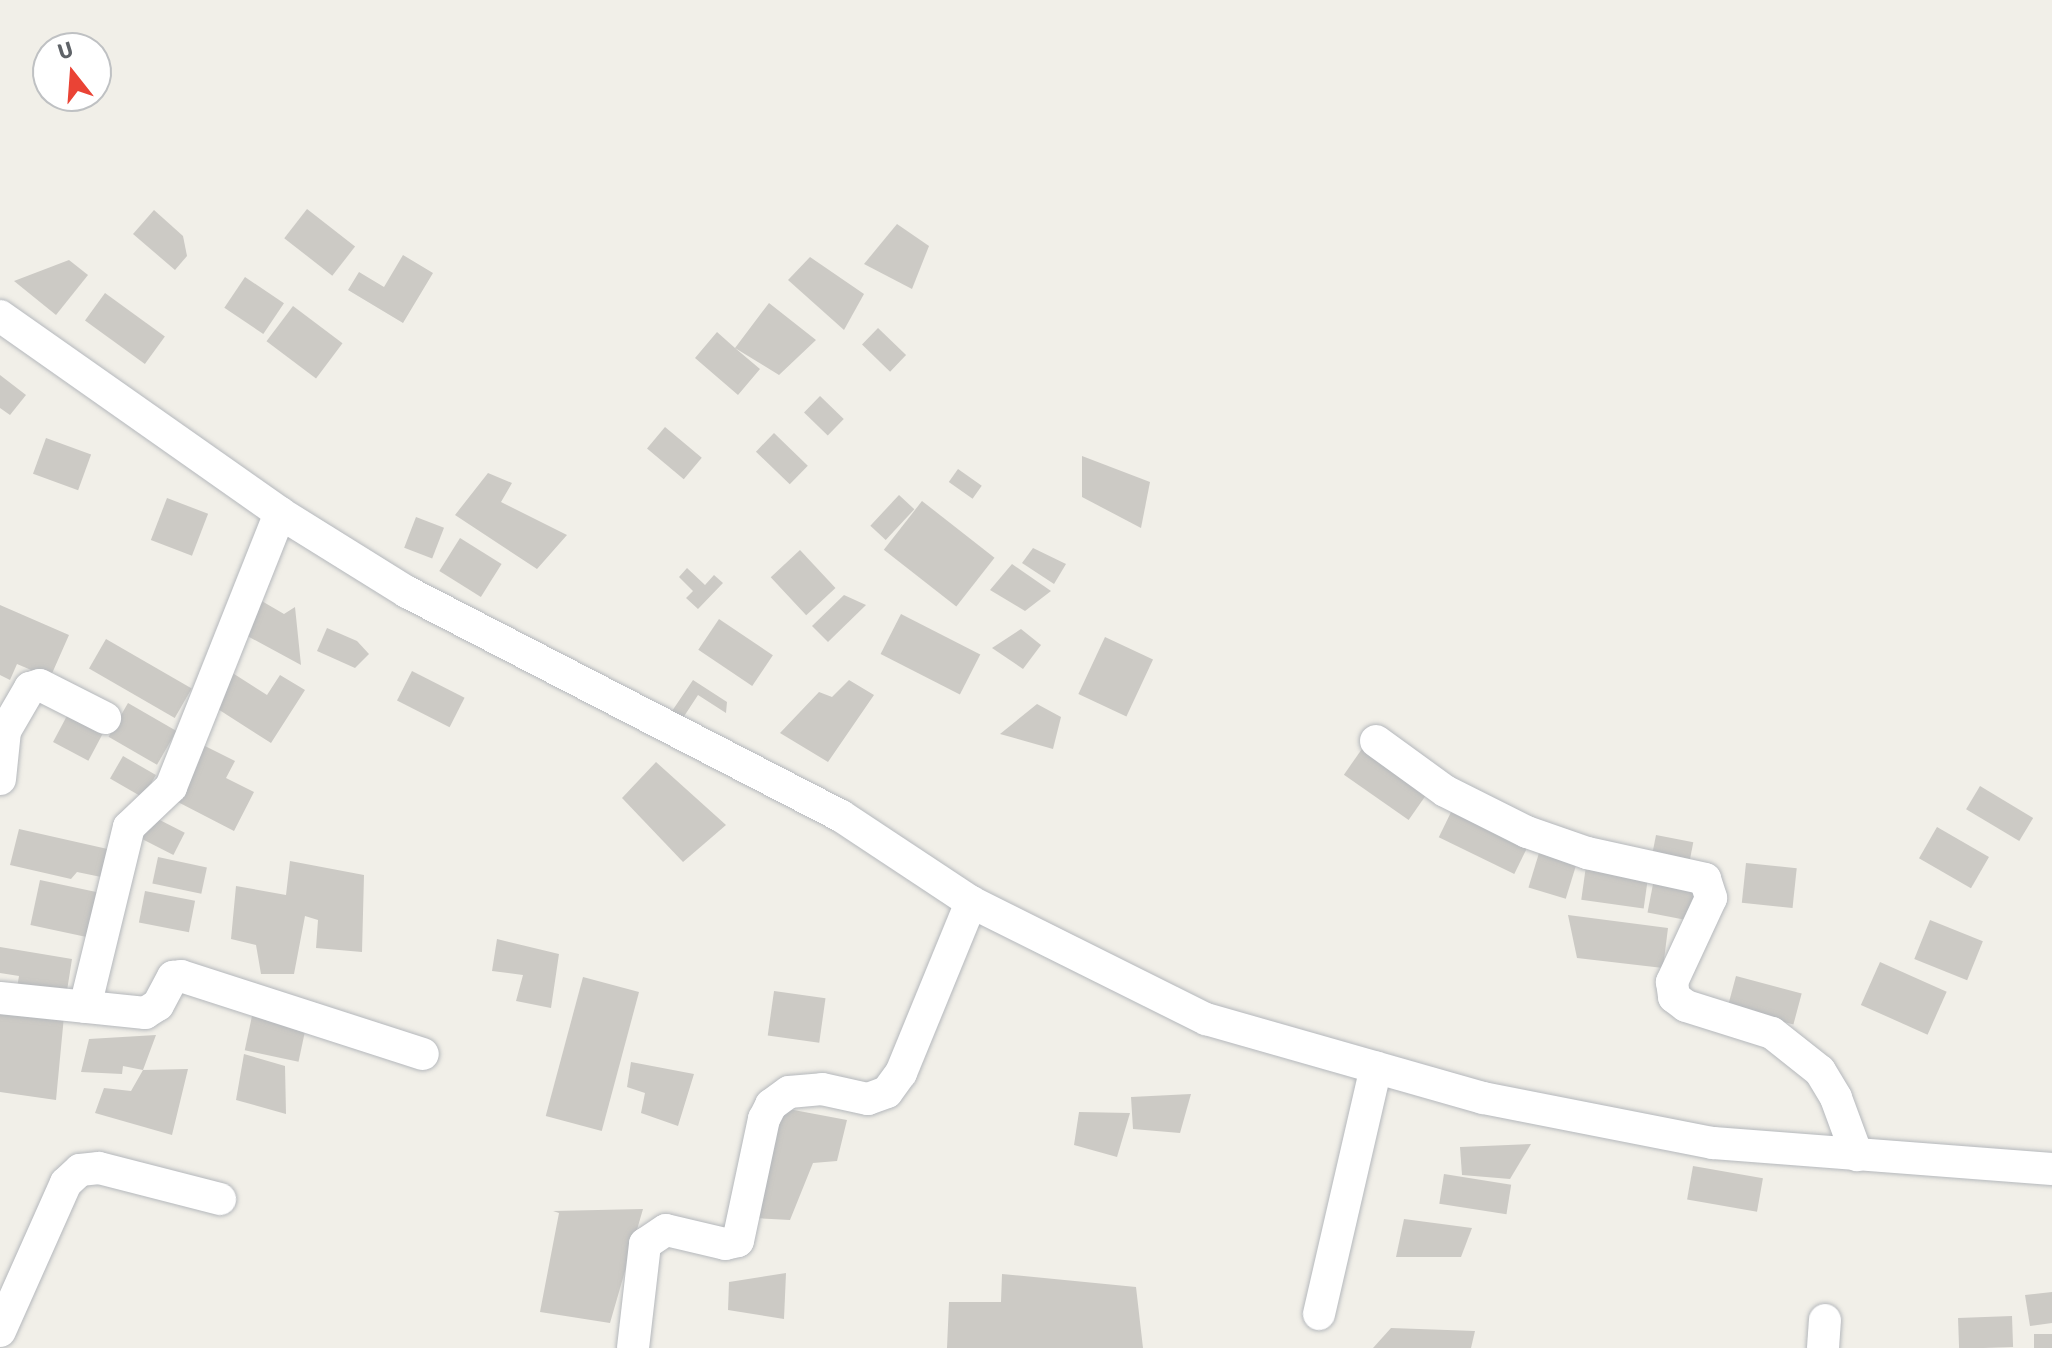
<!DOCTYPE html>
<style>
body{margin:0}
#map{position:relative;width:2052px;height:1348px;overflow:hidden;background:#f1efe8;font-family:Signika,sans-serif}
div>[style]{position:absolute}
.building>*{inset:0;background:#cccac5;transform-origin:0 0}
.roads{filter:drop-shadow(0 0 2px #b5b8bc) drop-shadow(0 0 2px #b5b8bc)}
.street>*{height:32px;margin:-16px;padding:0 16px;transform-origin:16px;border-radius:16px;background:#fff}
span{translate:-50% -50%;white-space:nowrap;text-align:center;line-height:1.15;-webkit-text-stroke:6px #fff;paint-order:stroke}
.north{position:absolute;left:32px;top:32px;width:80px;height:80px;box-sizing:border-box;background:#fff;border:2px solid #bfc1c3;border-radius:50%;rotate:343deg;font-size:22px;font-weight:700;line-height:32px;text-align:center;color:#5f6368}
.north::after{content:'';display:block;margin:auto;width:28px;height:36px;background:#ea4335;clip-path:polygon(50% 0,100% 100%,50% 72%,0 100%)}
</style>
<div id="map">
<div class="building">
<i style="left:307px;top:209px;width:61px;height:37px;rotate:38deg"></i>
<i style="clip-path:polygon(154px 210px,183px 236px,187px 256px,175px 270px,133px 234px)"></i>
<i style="clip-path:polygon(897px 224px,929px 246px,912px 289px,864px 264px)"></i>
<i style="clip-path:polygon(403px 255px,433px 273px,403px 323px,348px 290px,359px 272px,384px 287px)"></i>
<i style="clip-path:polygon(810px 257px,864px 294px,844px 330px,788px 280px)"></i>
<i style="clip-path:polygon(69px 260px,88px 275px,56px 315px,14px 281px)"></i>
<i style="left:245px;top:277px;width:47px;height:37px;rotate:34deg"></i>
<i style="left:105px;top:293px;width:74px;height:34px;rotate:36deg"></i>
<i style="clip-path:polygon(769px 303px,816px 340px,779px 375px,735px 348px,760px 369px,738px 395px,695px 358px,717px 332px,735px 348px)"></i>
<i style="left:293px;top:306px;width:62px;height:44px;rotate:37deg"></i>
<i style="left:878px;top:328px;width:39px;height:23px;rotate:44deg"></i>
<i style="clip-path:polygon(0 375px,26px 395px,10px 415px,0 408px)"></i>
<i style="left:820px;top:396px;width:33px;height:23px;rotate:44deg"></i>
<i style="left:665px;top:427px;width:48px;height:28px;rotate:40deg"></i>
<i style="left:774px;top:433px;width:47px;height:26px;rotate:44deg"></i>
<i style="left:46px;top:438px;width:48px;height:38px;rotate:20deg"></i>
<i style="clip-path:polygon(1082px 456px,1150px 482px,1141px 528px,1082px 497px)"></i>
<i style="left:958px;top:469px;width:29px;height:16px;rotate:35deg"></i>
<i style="clip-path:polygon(488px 473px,512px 483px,501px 502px,567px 535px,537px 569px,455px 515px)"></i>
<i style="left:899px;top:495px;width:21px;height:42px;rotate:43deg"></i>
<i style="left:167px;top:498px;width:44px;height:45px;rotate:21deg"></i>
<i style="left:922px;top:501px;width:92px;height:62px;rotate:38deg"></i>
<i style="left:416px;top:517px;width:30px;height:33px;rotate:21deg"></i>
<i style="left:460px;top:538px;width:49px;height:39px;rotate:32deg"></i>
<i style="clip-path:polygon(1033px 548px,1066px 564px,1054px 584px,1022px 563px)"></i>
<i style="left:800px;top:550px;width:52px;height:40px;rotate:47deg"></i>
<i style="clip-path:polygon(1012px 564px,1051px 591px,1025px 611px,990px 590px)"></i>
<i style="clip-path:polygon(687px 568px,705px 585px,714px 575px,723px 583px,698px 609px,686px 598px,693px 591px,679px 577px)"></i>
<i style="clip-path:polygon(248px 593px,284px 614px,295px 607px,301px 665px,240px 632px)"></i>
<i style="clip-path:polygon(844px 595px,866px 605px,828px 642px,812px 626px)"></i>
<i style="clip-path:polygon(0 605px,69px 635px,50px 678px,17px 664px,10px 680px,0 675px)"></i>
<i style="left:901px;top:614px;width:89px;height:45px;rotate:27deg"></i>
<i style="left:719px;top:619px;width:65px;height:37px;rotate:34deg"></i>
<i style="clip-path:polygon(327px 628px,357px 641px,369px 654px,355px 668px,317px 651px)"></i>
<i style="clip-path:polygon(1021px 629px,1041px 645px,1023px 669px,992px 648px)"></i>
<i style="left:1105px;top:637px;width:53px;height:63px;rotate:25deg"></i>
<i style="left:106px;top:639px;width:99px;height:34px;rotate:30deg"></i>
<i style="left:412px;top:671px;width:59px;height:33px;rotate:27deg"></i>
<i style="clip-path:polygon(231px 672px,267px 695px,280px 675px,305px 690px,271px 743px,210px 704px)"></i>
<i style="clip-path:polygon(693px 680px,727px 702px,726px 713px,698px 695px,681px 721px,670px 714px)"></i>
<i style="clip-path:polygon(849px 680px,874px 695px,828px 762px,780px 733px,819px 692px,832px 697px)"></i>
<i style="left:128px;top:703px;width:56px;height:39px;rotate:30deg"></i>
<i style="clip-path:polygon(1037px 704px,1061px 717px,1053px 749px,1000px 734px)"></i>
<i style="left:69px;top:712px;width:40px;height:34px;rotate:28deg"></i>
<i style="clip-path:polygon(203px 745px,235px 761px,226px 778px,254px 792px,234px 831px,174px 800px)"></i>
<i style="left:1364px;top:746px;width:79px;height:35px;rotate:35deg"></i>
<i style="left:123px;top:756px;width:38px;height:26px;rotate:30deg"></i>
<i style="clip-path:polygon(656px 762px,726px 825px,683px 862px,622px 798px)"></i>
<i style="left:1980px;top:786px;width:62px;height:27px;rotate:31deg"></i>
<i style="left:1455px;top:804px;width:84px;height:37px;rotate:26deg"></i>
<i style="left:150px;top:815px;width:39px;height:25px;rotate:27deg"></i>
<i style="left:1937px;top:827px;width:60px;height:36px;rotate:30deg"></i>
<i style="clip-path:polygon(19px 829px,112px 850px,106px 878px,77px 872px,71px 879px,10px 865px)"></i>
<i style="left:1656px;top:835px;width:38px;height:25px;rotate:11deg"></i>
<i style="left:1539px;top:853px;width:39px;height:36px;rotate:17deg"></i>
<i style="left:158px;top:857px;width:50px;height:27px;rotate:12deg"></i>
<i style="clip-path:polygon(290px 861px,364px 875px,362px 952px,316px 948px,318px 920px,305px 916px,294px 974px,261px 974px,256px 945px,231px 939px,236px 886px,286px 895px)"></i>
<i style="left:1746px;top:863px;width:51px;height:40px;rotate:6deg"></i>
<i style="left:1586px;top:866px;width:63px;height:34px;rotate:8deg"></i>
<i style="left:1654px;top:879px;width:46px;height:34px;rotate:11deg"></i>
<i style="left:40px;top:880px;width:61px;height:46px;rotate:12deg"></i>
<i style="left:145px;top:891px;width:51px;height:32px;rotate:11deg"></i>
<i style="clip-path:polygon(1568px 915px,1668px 928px,1663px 968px,1577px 958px)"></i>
<i style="left:1930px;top:920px;width:57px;height:42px;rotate:22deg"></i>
<i style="clip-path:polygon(497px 939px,559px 954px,551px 1008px,516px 1001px,523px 975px,492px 971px)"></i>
<i style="clip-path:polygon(0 947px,72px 959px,66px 997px,17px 988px,19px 976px,0 973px)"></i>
<i style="left:1880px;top:962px;width:73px;height:47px;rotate:24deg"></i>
<i style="left:1736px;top:976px;width:68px;height:32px;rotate:15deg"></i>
<i style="left:583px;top:977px;width:58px;height:144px;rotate:15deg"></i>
<i style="left:774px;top:991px;width:52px;height:45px;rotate:8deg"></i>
<i style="clip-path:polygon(0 1006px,64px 1016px,56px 1100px,0 1092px)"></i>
<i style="left:252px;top:1016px;width:55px;height:35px;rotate:12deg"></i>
<i style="clip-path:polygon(156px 1035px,143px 1070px,188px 1069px,172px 1135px,95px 1113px,104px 1088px,131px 1091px,143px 1070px,123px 1066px,122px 1074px,81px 1072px,89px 1039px)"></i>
<i style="clip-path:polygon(244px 1054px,285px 1066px,286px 1114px,236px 1100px)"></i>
<i style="clip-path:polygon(631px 1062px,694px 1074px,678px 1126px,641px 1113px,645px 1093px,627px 1087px)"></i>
<i style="clip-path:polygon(1191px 1094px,1180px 1133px,1133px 1129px,1131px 1097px)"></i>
<i style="clip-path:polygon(783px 1108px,847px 1120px,837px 1161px,813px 1163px,790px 1220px,755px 1218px)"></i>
<i style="clip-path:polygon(1079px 1112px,1130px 1113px,1117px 1157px,1074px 1145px)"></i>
<i style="clip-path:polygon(1531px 1144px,1510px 1179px,1462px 1175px,1460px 1147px)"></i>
<i style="left:1693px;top:1166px;width:71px;height:34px;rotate:10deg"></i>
<i style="left:1444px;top:1174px;width:68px;height:30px;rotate:9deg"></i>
<i style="clip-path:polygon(643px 1209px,610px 1323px,540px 1312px,559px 1213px,553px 1211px)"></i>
<i style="clip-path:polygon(1404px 1219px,1472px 1228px,1461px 1257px,1396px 1257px)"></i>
<i style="clip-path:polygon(786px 1273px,784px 1319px,728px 1310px,729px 1282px)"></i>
<i style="clip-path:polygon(1002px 1274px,1136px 1287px,1143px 1348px,947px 1348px,949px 1302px,1001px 1302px)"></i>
<i style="clip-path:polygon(2052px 1292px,2052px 1323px,2030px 1326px,2025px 1295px)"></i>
<i style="left:2012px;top:1316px;width:31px;height:54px;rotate:88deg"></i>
<i style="clip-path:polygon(1391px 1328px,1475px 1331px,1471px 1348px,1373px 1348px)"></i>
<i style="left:2034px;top:1334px;width:18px;height:14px"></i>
</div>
<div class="roads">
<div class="street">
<i style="left:0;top:316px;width:342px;rotate:35.1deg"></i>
<i style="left:280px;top:513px;width:150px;rotate:31.9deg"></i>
<i style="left:407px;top:592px;width:488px;rotate:27.3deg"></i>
<i style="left:841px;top:816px;width:156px;rotate:33.5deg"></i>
<i style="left:971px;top:902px;width:263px;rotate:26.5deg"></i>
<i style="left:1206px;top:1019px;width:288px;rotate:15.9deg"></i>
<i style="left:1483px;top:1098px;width:234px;rotate:11.1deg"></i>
<i style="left:1713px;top:1143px;width:340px;rotate:4.4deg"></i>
<i style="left:1376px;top:741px;width:85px;rotate:35.9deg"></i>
<i style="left:1445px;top:791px;width:92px;rotate:26.6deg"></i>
<i style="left:1527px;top:832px;width:64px;rotate:19.3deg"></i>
<i style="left:1587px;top:853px;width:121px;rotate:12.4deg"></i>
<i style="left:1705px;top:879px;width:20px;rotate:72deg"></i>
<i style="left:1711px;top:898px;width:93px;rotate:114.9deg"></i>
<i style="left:1672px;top:982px;width:15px;rotate:82deg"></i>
<i style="left:1674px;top:997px;width:15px;rotate:37deg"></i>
<i style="left:1686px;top:1006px;width:90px;rotate:17.4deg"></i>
<i style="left:1772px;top:1033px;width:61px;rotate:38.4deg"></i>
<i style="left:1820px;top:1071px;width:31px;rotate:59deg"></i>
<i style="left:1836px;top:1098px;width:61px;rotate:69.8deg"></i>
<i style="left:0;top:779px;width:48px;rotate:-84.1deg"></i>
<i style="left:5px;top:731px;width:50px;rotate:-59.8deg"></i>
<i style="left:30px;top:688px;width:10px;rotate:-17deg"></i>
<i style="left:40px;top:685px;width:73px;rotate:26.9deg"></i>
<i style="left:0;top:998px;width:146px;rotate:5.9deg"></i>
<i style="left:145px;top:1013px;width:15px;rotate:-32deg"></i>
<i style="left:158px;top:1005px;width:32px;rotate:-62deg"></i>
<i style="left:173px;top:977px;width:8px;rotate:-7deg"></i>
<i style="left:181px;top:976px;width:254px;rotate:17.9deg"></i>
<i style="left:85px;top:1007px;width:185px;rotate:-76.3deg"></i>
<i style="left:129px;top:827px;width:58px;rotate:-43.6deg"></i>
<i style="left:171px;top:787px;width:295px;rotate:-68.3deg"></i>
<i style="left:1319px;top:1314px;width:253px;rotate:-77deg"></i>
<i style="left:0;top:1331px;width:162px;rotate:-66deg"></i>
<i style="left:66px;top:1183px;width:19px;rotate:-43deg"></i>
<i style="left:80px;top:1170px;width:19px;rotate:-6deg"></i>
<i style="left:99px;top:1168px;width:125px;rotate:14.4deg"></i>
<i style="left:633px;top:1348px;width:105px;rotate:-83.4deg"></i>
<i style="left:645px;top:1244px;width:25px;rotate:-34deg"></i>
<i style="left:666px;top:1230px;width:61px;rotate:13.3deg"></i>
<i style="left:725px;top:1244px;width:13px;rotate:-13deg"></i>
<i style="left:738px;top:1241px;width:125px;rotate:-78deg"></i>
<i style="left:764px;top:1119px;width:16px;rotate:-63deg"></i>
<i style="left:771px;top:1105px;width:22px;rotate:-36deg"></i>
<i style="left:789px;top:1092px;width:33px;rotate:-5deg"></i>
<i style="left:822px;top:1089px;width:47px;rotate:12.3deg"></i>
<i style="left:868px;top:1099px;width:20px;rotate:-20deg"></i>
<i style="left:887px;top:1092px;width:24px;rotate:-54deg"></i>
<i style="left:901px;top:1073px;width:185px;rotate:-67.7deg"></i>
<i style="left:1823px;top:1348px;width:28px;rotate:-86deg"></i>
</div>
</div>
<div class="north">U</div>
</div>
